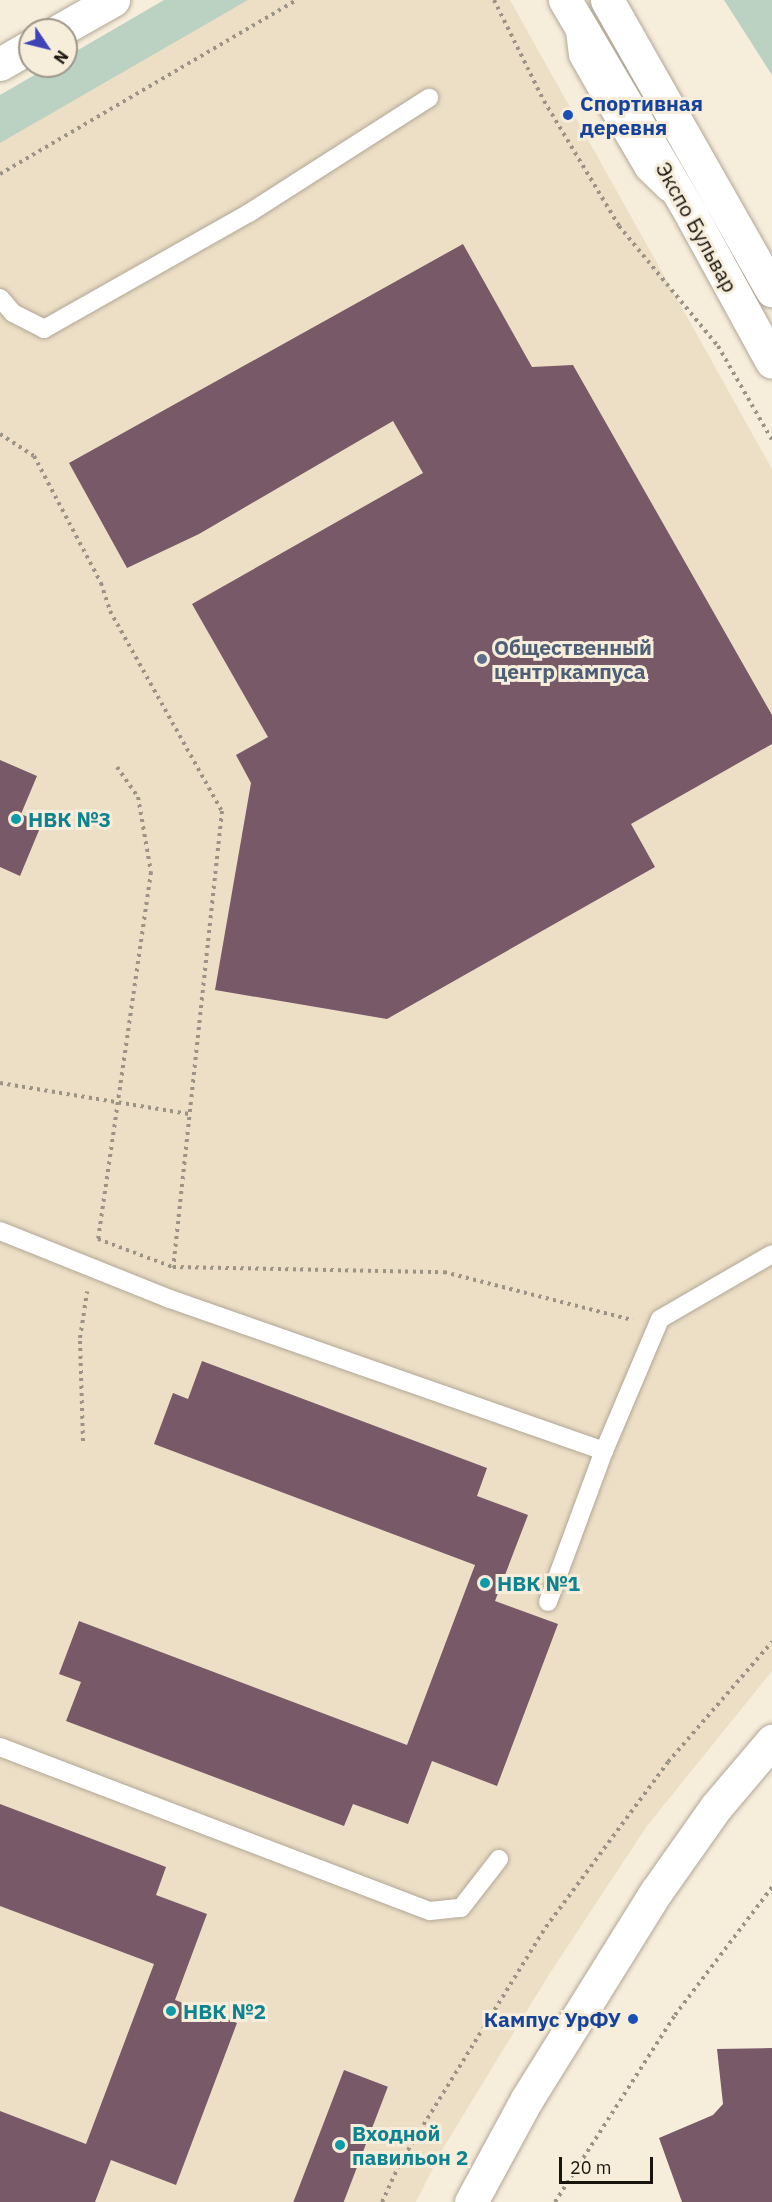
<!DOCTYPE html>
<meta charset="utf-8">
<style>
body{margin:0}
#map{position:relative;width:772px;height:2202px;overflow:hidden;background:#f7eddb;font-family:"IBM Plex Sans",sans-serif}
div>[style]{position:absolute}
.built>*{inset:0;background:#eddfc6}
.green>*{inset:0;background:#bbd1c2}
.building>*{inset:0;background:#775968;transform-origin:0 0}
.path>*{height:4px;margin-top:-2px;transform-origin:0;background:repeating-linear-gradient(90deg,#9b9386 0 3px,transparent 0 7.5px)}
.roads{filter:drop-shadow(0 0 2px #b1a796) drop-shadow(0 0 2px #b1a796)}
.lane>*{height:18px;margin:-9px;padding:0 9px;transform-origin:9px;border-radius:9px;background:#fff}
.street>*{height:33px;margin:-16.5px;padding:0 16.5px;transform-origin:16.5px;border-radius:16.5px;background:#fff}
.secondary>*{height:33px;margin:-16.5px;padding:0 16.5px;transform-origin:16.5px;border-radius:16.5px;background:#fff}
.dots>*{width:16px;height:16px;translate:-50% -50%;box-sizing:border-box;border:3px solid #f7eddb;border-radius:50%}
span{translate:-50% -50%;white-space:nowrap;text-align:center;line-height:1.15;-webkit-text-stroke:6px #f7eddb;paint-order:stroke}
.transit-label{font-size:21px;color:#164399;font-weight:700}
.left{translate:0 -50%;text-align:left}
.right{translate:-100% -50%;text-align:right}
.street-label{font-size:21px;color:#18140e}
.service-label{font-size:21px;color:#4e5e75;font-weight:700}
.culture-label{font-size:21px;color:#0d838f;font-weight:700}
.north{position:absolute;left:18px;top:18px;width:60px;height:60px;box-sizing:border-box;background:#f7eddb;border:2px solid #9e9689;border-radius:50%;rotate:125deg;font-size:16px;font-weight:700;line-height:24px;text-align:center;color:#18140e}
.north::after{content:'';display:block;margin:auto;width:21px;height:27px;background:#3f43b8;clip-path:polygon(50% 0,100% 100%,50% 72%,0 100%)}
.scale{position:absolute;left:559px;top:2157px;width:94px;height:27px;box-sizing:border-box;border:3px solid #18140e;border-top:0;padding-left:8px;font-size:18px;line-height:21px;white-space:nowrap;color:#18140e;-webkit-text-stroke:4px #f7eddb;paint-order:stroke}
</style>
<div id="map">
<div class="built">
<i style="clip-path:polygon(244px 0,510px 0,772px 469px,772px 1671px,647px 1826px,550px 1973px,442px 2150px,416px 2202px,0 2202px,0 142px)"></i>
</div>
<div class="green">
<i style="clip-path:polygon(164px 0,248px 0,0 143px,0 95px,50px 66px,66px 66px,66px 57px)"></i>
<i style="clip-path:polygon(724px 0,772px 0,772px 75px)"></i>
</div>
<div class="building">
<i style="clip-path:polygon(463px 244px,532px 367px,573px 365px,772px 715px,772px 744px,631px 824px,655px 867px,387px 1019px,215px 990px,251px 783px,236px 755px,268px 737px,192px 604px,423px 473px,393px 421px,199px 534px,127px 568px,69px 463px)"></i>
<i style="clip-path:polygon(0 760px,37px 776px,21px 814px,42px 823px,20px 876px,0 867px)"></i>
<i style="clip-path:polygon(202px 1361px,487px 1468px,477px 1496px,528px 1515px,495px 1601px,558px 1624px,497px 1786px,432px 1761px,408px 1824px,353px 1804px,344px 1826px,66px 1721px,81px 1682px,59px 1674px,79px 1621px,407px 1745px,475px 1565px,154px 1444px,173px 1393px,188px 1399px)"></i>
<i style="clip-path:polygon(0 1804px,166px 1867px,156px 1895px,207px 1914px,175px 2000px,237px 2023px,176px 2185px,111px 2160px,95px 2202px,0 2202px,0 2111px,86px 2144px,154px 1964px,0 1906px)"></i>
<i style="clip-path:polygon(772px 2048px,772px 2202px,682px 2202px,659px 2138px,713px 2115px,723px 2104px,717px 2049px)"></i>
<i style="left:344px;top:2070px;width:47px;height:142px;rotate:21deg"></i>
</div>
<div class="path">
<i style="left:494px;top:0;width:113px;rotate:63.7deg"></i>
<i style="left:544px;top:101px;width:146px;rotate:59deg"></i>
<i style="left:619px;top:226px;width:156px;rotate:50.5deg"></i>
<i style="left:718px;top:346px;width:108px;rotate:60.1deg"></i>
<i style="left:0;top:174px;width:344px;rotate:-30.4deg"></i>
<i style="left:0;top:434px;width:40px;rotate:32.9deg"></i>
<i style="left:34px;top:456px;width:144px;rotate:62.2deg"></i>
<i style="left:101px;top:583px;width:29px;rotate:72deg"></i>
<i style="left:110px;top:611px;width:229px;rotate:60.8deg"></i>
<i style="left:222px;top:811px;width:459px;rotate:96.1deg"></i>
<i style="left:117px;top:767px;width:37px;rotate:55deg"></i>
<i style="left:138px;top:797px;width:76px;rotate:80.2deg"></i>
<i style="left:151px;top:872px;width:371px;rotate:98.2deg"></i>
<i style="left:98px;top:1239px;width:80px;rotate:20.5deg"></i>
<i style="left:173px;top:1267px;width:271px;rotate:1.1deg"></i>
<i style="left:444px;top:1272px;width:195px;rotate:14.3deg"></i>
<i style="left:0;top:1083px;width:193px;rotate:9.3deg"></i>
<i style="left:83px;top:1441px;width:103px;rotate:-91.7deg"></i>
<i style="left:80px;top:1338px;width:47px;rotate:-81.3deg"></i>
<i style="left:382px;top:2202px;width:43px;rotate:-65.2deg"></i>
<i style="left:400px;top:2163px;width:278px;rotate:-58.3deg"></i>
<i style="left:546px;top:1927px;width:205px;rotate:-53.5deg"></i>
<i style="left:668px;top:1762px;width:159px;rotate:-49.1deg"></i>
<i style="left:555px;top:2202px;width:222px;rotate:-57.3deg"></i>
<i style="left:675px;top:2015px;width:161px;rotate:-52.8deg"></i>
</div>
<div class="roads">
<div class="lane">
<i style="left:575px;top:31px;width:25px;rotate:83deg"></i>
<i style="left:578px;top:56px;width:40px;rotate:60.3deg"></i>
<i style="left:598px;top:91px;width:93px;rotate:59.6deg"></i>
<i style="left:645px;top:171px;width:30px;rotate:44deg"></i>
<i style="left:0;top:298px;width:20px;rotate:49deg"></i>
<i style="left:13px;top:313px;width:35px;rotate:27deg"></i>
<i style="left:44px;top:329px;width:236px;rotate:-29.5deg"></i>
<i style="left:249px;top:213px;width:214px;rotate:-32.6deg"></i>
<i style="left:0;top:1231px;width:183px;rotate:21.8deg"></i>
<i style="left:170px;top:1299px;width:460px;rotate:19.3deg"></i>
<i style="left:604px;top:1451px;width:143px;rotate:-67deg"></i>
<i style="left:660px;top:1319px;width:129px;rotate:-30.1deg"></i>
<i style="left:548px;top:1602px;width:161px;rotate:-69.7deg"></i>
<i style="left:0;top:1747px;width:460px;rotate:20.9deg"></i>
<i style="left:430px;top:1911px;width:31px;rotate:-6deg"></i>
<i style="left:461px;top:1908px;width:62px;rotate:-52.2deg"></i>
</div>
<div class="street">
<i style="left:60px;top:30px;width:61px;rotate:-29.5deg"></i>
<i style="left:0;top:64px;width:34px;rotate:-30deg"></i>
<i style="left:471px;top:2202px;width:117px;rotate:-61.5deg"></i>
<i style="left:527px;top:2099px;width:244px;rotate:-58.1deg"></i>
<i style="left:656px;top:1892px;width:104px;rotate:-54.8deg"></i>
<i style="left:716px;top:1807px;width:87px;rotate:-49.7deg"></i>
</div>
<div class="secondary">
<i style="left:565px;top:0;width:251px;rotate:59.5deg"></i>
<i style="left:692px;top:216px;width:166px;rotate:61.3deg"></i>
<i style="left:607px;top:0;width:334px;rotate:60.4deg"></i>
</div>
</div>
<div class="dots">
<i style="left:568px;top:115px;background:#1a4fb4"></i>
<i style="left:482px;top:659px;background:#5c6f8a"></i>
<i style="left:16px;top:819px;background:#0f9aa8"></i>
<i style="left:485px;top:1583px;background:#0f9aa8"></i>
<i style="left:171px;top:2011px;background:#0f9aa8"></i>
<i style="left:633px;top:2019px;background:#1a4fb4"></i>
<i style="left:340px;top:2145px;background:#0f9aa8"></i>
</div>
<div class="transit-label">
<span class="left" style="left:580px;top:115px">Спортивная<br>деревня</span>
<span class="right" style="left:621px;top:2019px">Кампус УрФУ</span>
</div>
<div class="street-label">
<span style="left:697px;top:227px;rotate:61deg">Экспо Бульвар</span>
</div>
<div class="service-label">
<span class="left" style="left:494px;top:659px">Общественный<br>центр кампуса</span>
</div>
<div class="culture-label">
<span class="left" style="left:28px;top:819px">НВК №3</span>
<span class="left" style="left:497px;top:1583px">НВК №1</span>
<span class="left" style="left:183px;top:2011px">НВК №2</span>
<span class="left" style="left:352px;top:2145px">Входной<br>павильон 2</span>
</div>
<div class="north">N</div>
<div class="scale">20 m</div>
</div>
